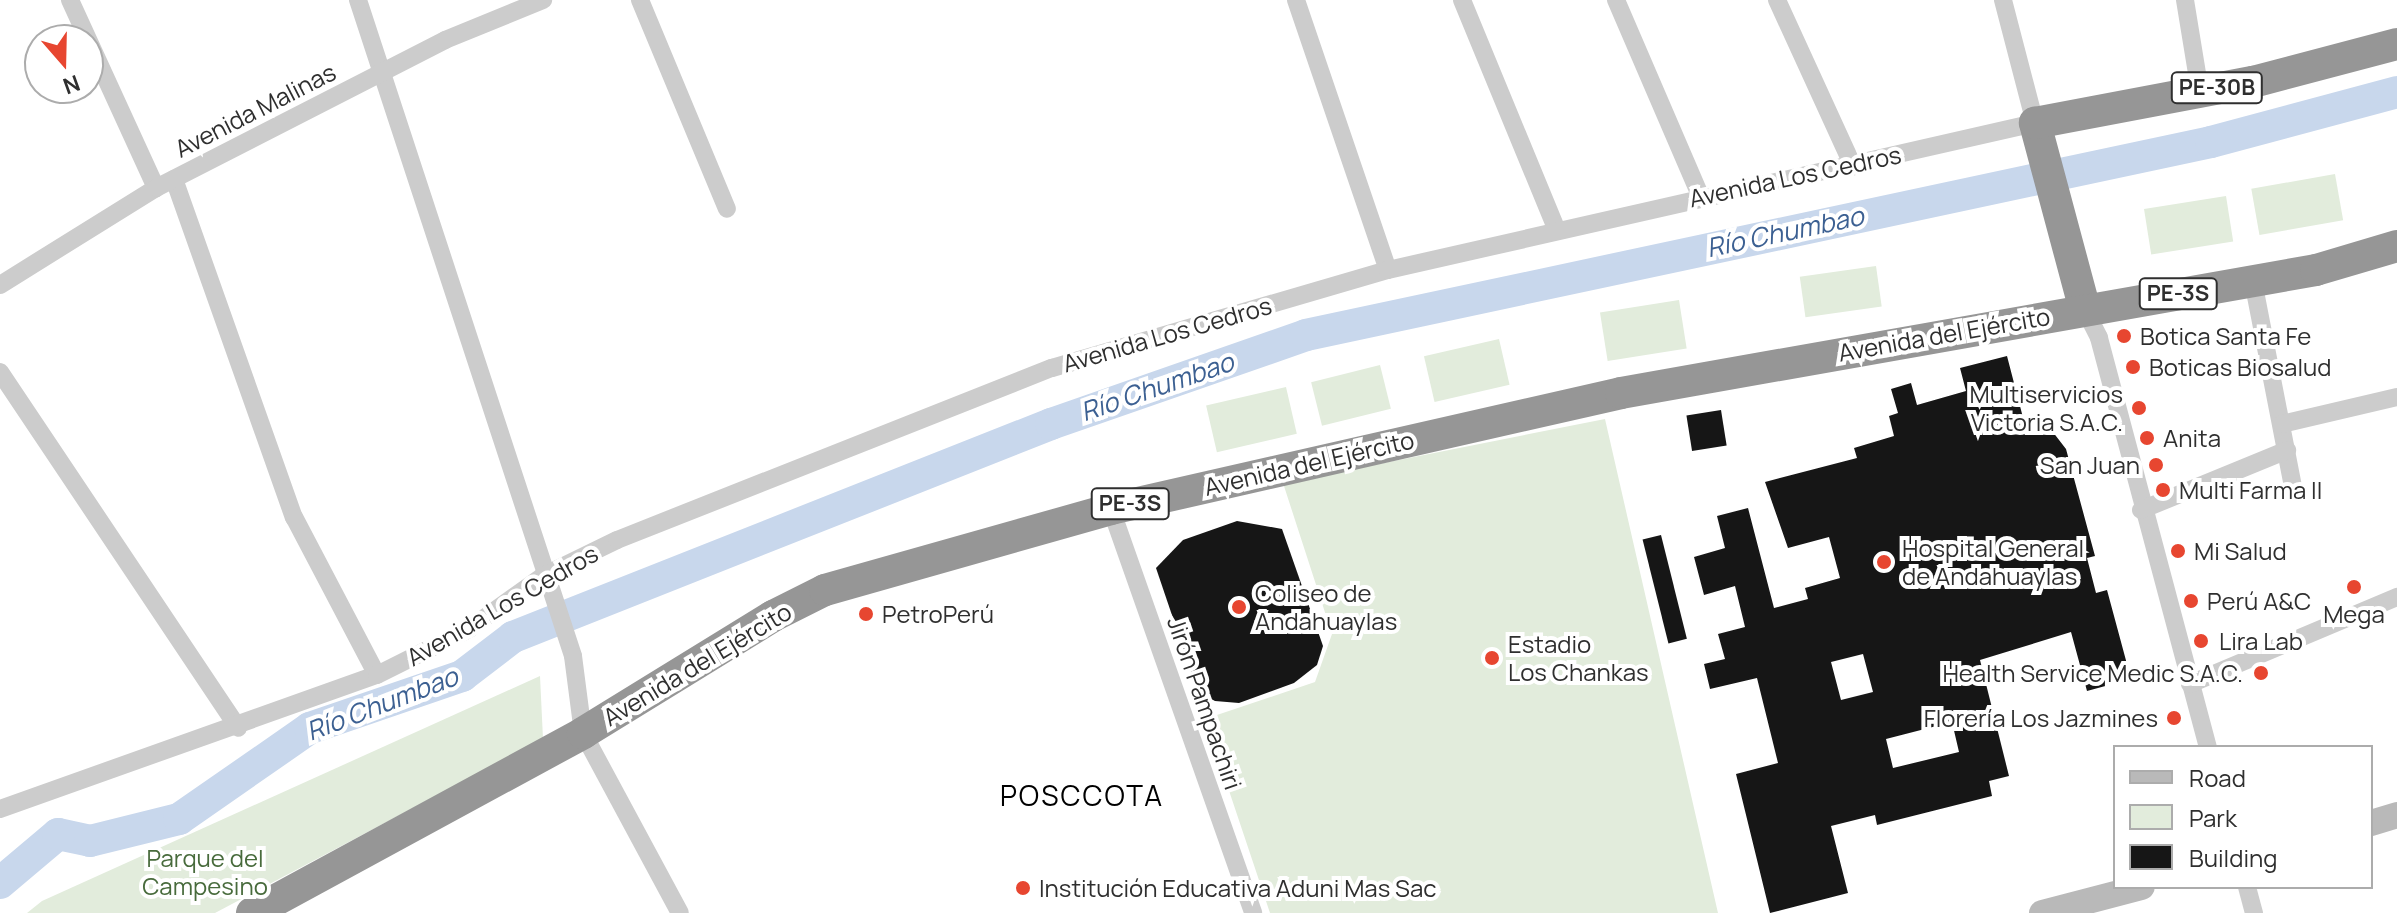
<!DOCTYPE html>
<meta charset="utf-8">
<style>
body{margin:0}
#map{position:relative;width:2397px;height:913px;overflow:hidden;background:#fff;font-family:Manrope,sans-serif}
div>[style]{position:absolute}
.green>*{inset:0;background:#e2ecdc;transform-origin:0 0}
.river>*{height:32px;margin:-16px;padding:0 16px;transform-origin:16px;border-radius:16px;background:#c8d7ec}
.building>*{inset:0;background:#161616;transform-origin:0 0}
.street>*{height:18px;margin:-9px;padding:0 9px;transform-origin:9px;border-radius:9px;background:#ccc}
.secondary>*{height:26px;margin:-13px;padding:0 13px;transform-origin:13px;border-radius:13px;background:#b9b9b9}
.highway>*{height:32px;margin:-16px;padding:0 16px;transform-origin:16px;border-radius:16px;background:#969696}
.dots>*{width:22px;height:22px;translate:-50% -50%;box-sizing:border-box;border:4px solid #fff;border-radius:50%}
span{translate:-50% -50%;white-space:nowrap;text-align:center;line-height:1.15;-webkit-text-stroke:8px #fff;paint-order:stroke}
.shield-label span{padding:2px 6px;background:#fff;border:2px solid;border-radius:6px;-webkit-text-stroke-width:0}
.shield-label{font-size:22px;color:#2f2f2f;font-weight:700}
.street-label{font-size:24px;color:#2f2f2f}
.poi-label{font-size:24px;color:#2f2f2f}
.left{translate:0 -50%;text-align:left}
.right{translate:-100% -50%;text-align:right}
.park-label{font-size:24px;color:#486b3c}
.water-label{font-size:26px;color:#3c6092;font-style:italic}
.quarter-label{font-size:28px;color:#000;letter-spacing:2px}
.legend{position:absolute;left:2113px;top:745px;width:260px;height:144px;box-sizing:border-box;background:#fff;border:2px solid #acacac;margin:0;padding:10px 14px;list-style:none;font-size:24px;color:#2f2f2f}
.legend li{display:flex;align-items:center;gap:16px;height:40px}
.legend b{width:40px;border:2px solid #acacac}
.north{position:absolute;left:24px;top:24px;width:80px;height:80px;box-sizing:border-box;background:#fff;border:2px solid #acacac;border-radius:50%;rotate:160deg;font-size:22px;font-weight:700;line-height:32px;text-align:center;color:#2f2f2f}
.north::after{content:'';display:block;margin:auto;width:28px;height:36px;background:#e74630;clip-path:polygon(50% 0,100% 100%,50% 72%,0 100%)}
</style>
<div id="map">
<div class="green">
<i style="left:2335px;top:174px;width:47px;height:85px;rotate:80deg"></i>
<i style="left:2226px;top:196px;width:46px;height:83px;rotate:81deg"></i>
<i style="left:1876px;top:266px;width:41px;height:77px;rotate:82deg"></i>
<i style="left:1679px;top:300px;width:49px;height:80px;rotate:81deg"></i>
<i style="left:1499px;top:339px;width:47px;height:77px;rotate:77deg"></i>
<i style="left:1380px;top:365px;width:45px;height:71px;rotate:76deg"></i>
<i style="left:1286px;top:387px;width:48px;height:82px;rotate:77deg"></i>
<i style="clip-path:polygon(1605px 419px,1718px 913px,1270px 913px,1205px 719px,1315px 682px,1332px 634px,1283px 483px)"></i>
<i style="clip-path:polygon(540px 676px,543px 739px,215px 913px,27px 913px,42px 901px)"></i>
</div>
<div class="river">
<i style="left:0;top:883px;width:76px;rotate:-40.2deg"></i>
<i style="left:58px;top:834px;width:33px;rotate:12deg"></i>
<i style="left:90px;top:841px;width:92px;rotate:-13.9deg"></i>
<i style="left:179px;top:819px;width:160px;rotate:-34.8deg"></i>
<i style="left:310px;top:728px;width:161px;rotate:-18.9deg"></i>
<i style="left:462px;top:676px;width:64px;rotate:-37.4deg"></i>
<i style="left:513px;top:637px;width:579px;rotate:-21.6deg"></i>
<i style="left:1051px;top:424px;width:270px;rotate:-19.2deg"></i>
<i style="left:1306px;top:335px;width:925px;rotate:-12.04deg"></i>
<i style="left:2211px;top:142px;width:193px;rotate:-15deg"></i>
</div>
<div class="building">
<i style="clip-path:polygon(evenodd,2007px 356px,2027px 433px,2049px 427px,2066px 449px,2095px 556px,2087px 558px,2096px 593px,2107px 590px,2131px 679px,2087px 691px,2071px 632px,1980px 660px,2009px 776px,1989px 781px,1992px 796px,1877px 825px,1875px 815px,1831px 826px,1848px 893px,1770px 913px,1736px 774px,1778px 763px,1757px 678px,1710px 689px,1704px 664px,1725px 659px,1718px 634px,1745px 627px,1735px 586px,1704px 595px,1694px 557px,1725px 548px,1717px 516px,1748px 508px,1774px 608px,1808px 599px,1805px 588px,1840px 578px,1829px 537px,1788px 548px,1765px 482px,1857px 458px,1854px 448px,1894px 436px,1889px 416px,1898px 413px,1891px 389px,1911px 383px,1917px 405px,1966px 391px,1960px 368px,2007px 356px,1863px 654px,1873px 692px,1841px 700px,1831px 662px,1863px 654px,2007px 356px,1952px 722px,1959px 752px,1893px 768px,1886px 739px,1952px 722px)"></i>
<i style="left:1721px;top:410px;width:36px;height:35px;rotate:81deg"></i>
<i style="clip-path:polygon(1237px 521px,1282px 529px,1323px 646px,1317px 665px,1294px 683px,1239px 703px,1215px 701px,1198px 692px,1156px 568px,1183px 540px)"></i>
<i style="left:1661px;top:535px;width:107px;height:19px;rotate:76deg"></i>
</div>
<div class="street">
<i style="left:70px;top:0;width:207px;rotate:65.4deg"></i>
<i style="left:358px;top:0;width:690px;rotate:71.85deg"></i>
<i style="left:573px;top:656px;width:78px;rotate:82.6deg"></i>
<i style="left:583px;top:733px;width:204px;rotate:61.7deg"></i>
<i style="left:640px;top:0;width:226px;rotate:67.4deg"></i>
<i style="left:1296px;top:0;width:285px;rotate:71.2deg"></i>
<i style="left:1462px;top:0;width:249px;rotate:67.6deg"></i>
<i style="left:1616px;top:0;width:212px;rotate:66.7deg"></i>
<i style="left:1777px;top:0;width:183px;rotate:65.4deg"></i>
<i style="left:2185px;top:0;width:93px;rotate:80.7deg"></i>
<i style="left:174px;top:179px;width:359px;rotate:70.5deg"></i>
<i style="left:294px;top:517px;width:178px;rotate:62.3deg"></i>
<i style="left:2253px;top:281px;width:214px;rotate:79deg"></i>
<i style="left:0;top:285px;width:184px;rotate:-31.9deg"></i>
<i style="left:156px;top:188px;width:325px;rotate:-27.1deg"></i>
<i style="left:445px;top:40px;width:106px;rotate:-22.2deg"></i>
<i style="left:2085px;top:310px;width:31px;rotate:63deg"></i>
<i style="left:2099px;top:338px;width:423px;rotate:75.1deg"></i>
<i style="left:0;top:372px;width:428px;rotate:56.2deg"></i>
<i style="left:2282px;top:424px;width:118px;rotate:-13.2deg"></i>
<i style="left:1111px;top:509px;width:428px;rotate:70.6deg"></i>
<i style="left:2141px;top:510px;width:158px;rotate:-22.3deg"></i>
<i style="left:2190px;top:684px;width:225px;rotate:-22.8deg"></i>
<i style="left:0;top:809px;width:400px;rotate:-19.6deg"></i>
<i style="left:377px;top:675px;width:103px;rotate:-26.6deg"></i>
<i style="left:469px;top:629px;width:91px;rotate:-35.6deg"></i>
<i style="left:543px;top:576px;width:82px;rotate:-25.9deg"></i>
<i style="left:617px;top:540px;width:468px;rotate:-21.6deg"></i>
<i style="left:1052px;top:368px;width:350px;rotate:-16.3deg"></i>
<i style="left:1388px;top:270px;width:663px;rotate:-12.8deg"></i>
<i style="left:2035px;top:123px;width:127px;rotate:-104.6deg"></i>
<i style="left:2247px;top:887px;width:27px;rotate:75deg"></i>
</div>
<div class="secondary">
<i style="left:2371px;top:823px;width:27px;rotate:-17deg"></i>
<i style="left:2042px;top:913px;width:103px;rotate:-14.6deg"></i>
</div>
<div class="highway">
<i style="left:2085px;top:310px;width:194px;rotate:-105deg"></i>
<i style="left:2035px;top:123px;width:222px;rotate:-10.7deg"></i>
<i style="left:2253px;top:82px;width:149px;rotate:-14.8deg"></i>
<i style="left:252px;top:913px;width:377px;rotate:-28.5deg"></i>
<i style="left:583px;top:733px;width:223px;rotate:-31.6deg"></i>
<i style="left:773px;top:616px;width:58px;rotate:-26.6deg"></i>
<i style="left:825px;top:590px;width:297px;rotate:-15.8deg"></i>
<i style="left:1111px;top:509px;width:523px;rotate:-12.81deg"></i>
<i style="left:1621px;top:393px;width:706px;rotate:-10.04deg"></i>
<i style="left:2316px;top:270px;width:84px;rotate:-16.5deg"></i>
</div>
<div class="dots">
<i style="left:2124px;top:336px;background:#e74630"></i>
<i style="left:2133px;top:367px;background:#e74630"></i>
<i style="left:2139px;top:408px;background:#e74630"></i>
<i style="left:2147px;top:438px;background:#e74630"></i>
<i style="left:2156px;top:465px;background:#e74630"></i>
<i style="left:2163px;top:490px;background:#e74630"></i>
<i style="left:2178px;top:551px;background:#e74630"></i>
<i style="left:1884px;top:562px;background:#e74630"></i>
<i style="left:2354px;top:587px;background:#e74630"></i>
<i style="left:2191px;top:601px;background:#e74630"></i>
<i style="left:1239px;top:607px;background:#e74630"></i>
<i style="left:866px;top:614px;background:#e74630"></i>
<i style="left:2201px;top:641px;background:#e74630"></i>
<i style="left:1492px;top:658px;background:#e74630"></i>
<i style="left:2261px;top:673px;background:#e74630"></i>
<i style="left:2174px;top:718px;background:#e74630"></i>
<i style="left:1023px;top:888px;background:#e74630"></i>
</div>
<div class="shield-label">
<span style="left:2217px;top:88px">PE-30B</span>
<span style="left:2178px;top:294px">PE-3S</span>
<span style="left:1130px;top:504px">PE-3S</span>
</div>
<div class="street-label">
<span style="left:255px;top:110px;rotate:-27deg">Avenida Malinas</span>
<span style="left:1795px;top:176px;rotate:-12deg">Avenida Los Cedros</span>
<span style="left:1167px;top:334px;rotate:-16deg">Avenida Los Cedros</span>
<span style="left:1944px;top:334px;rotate:-10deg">Avenida del Ejército</span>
<span style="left:1309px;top:463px;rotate:-13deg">Avenida del Ejército</span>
<span style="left:502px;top:605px;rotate:-30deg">Avenida Los Cedros</span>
<span style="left:697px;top:664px;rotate:-31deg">Avenida del Ejército</span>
<span style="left:1205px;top:703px;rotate:71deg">Jirón Pampachiri</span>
</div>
<div class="poi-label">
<span class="left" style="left:2140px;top:336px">Botica Santa Fe</span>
<span class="left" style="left:2149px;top:367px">Boticas Biosalud</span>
<span class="right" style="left:2123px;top:408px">Multiservicios<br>Victoria S.A.C.</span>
<span class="left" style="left:2163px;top:438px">Anita</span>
<span class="right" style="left:2140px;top:465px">San Juan</span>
<span class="left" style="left:2179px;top:490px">Multi Farma II</span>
<span class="left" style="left:1902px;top:562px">Hospital General<br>de Andahuaylas</span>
<span class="left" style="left:2194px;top:551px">Mi Salud</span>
<span class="left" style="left:1255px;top:607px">Coliseo de<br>Andahuaylas</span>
<span class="left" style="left:2207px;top:601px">Perú A&amp;C</span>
<span class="left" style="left:882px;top:614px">PetroPerú</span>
<span style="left:2354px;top:614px">Mega</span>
<span class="left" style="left:2219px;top:641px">Lira Lab</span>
<span class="left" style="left:1508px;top:658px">Estadio<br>Los Chankas</span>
<span class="right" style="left:2243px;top:673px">Health Service Medic S.A.C.</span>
<span class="right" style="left:2158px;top:718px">Florería Los Jazmines</span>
<span class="left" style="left:1039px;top:888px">Institución Educativa Aduni Mas Sac</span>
</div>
<div class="park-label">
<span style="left:205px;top:872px">Parque del<br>Campesino</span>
</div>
<div class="water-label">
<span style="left:1785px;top:232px;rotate:-12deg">Río Chumbao</span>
<span style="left:1157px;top:387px;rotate:-19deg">Río Chumbao</span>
<span style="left:382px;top:704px;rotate:-21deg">Río Chumbao</span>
</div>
<div class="quarter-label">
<span style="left:1082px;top:795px">POSCCOTA</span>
</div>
<ul class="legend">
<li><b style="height:10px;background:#b9b9b9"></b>Road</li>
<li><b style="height:22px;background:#e2ecdc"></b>Park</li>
<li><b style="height:22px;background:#161616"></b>Building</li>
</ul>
<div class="north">N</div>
</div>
